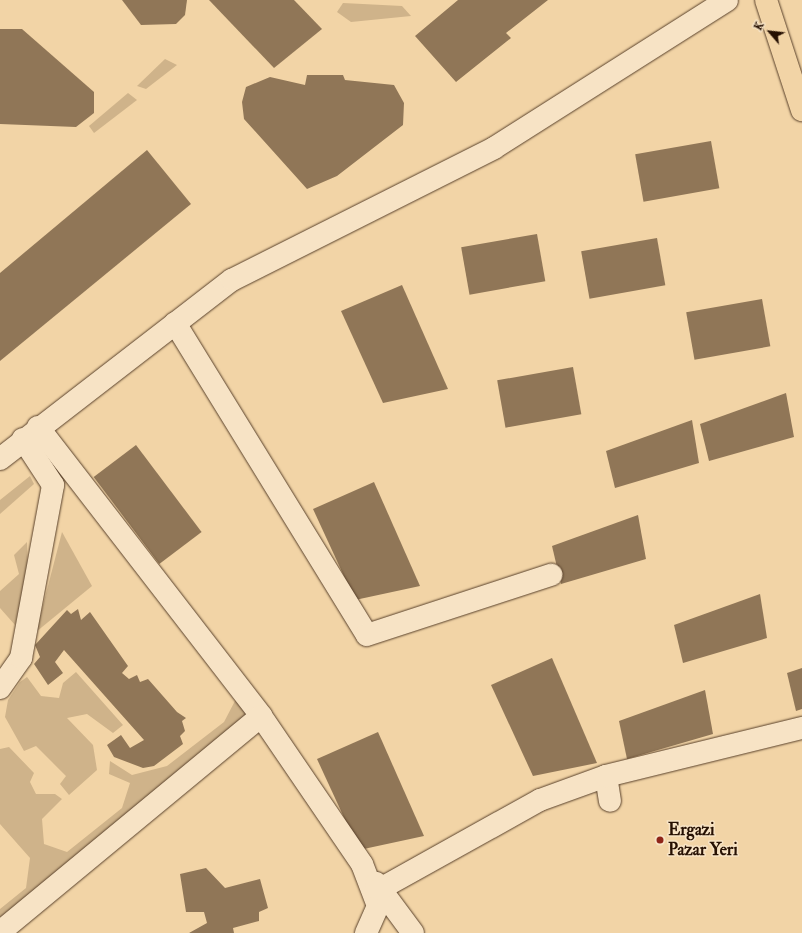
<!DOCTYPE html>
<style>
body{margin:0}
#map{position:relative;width:802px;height:933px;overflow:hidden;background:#f2d4a6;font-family:"IM FELL Double Pica",serif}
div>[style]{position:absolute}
.green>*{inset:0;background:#cfb38a}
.building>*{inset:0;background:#907657;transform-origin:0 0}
.roads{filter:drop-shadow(0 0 1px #59412b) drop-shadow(0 0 1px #59412b)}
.minor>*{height:22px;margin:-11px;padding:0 11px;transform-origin:11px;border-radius:11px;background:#f7e3c5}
.major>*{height:22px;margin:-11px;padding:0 11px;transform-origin:11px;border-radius:11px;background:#f2d4a6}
.dots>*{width:11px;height:11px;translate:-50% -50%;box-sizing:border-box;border:2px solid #f7e3c5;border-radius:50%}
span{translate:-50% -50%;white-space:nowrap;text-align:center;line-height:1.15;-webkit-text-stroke:3px #f7e3c5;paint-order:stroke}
.poi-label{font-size:17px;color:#261002;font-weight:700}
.left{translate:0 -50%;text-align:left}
.north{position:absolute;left:750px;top:12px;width:40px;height:40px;-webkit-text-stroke:3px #f7e3c5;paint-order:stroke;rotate:298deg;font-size:11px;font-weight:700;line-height:16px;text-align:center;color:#261002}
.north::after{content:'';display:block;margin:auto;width:14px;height:18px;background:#261002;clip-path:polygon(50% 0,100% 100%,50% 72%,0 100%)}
</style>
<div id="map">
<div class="green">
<i style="clip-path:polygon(343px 3px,402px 6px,411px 16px,351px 22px,337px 12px)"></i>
<i style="clip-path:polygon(165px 59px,177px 65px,146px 89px,137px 86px)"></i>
<i style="clip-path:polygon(128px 93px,137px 100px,94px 133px,89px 126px)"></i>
<i style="clip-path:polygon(30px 476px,34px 484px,0 514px,0 500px)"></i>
<i style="clip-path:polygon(62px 532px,92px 586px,36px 632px)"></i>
<i style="clip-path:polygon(27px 542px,28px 572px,15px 625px,0 608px,0 591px,19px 574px,14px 555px)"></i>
<i style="clip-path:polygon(76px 672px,123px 725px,113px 733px,87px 714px,67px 718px,93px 745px,97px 770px,69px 795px,60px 784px,66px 776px,36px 746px,24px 751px,5px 717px,8px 700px,20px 682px,27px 677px,41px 696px,59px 698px,63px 683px)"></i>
<i style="clip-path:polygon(236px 699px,250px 717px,0 918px,0 909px,26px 888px,30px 858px,0 824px,0 749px,9px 747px,34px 773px,30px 782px,36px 794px,55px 794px,62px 799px,42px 819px,44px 844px,67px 852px,122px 808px,130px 783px,109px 774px,110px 761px,132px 775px,167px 766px,224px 722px)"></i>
</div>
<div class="building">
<i style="clip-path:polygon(122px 0,187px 0,185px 15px,176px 24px,141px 25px)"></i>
<i style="clip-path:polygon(209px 0,294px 0,322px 29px,274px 68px)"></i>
<i style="clip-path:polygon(458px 0,548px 0,506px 33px,511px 38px,456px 82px,415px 36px)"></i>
<i style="clip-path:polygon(0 29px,22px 29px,94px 92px,94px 113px,76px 127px,0 124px)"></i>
<i style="clip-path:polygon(307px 75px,343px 75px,345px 80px,394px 85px,404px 103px,403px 125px,337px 176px,307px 189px,244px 119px,242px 102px,246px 87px,270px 77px,305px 85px)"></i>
<i style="left:711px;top:141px;width:48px;height:77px;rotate:80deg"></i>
<i style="clip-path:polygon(147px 150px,191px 204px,0 361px,0 273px)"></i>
<i style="left:537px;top:234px;width:48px;height:77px;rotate:80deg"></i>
<i style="left:657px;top:238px;width:48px;height:77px;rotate:80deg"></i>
<i style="clip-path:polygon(402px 285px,448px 389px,383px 403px,341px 311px)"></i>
<i style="left:762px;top:299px;width:48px;height:77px;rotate:80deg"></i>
<i style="left:573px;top:367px;width:48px;height:77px;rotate:80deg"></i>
<i style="clip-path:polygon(786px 393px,794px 437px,709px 461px,700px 424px)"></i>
<i style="clip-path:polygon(692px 420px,699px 463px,615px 488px,606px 451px)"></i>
<i style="left:136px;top:445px;width:109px;height:53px;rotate:53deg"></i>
<i style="clip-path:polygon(374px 482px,420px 586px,355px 600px,313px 509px)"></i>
<i style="clip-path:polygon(638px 515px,646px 559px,561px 584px,552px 546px)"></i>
<i style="clip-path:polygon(760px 594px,767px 638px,683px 663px,674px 625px)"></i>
<i style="clip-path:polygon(78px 609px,81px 620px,90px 612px,128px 666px,122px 673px,129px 679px,137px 675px,140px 682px,148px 679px,177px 712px,186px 718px,182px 721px,185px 731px,180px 736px,183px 744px,154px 766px,143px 768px,114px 757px,107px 745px,121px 735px,130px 748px,144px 740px,64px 650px,55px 662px,63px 673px,48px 685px,34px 664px,40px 657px,35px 645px,67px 610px,71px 614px)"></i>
<i style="clip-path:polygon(552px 658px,597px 763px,533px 776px,491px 685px)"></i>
<i style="clip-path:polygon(802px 668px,802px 709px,796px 711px,787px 673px)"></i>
<i style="clip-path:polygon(705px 690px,713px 734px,627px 759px,619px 721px)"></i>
<i style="clip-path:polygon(378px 732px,424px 836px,359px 850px,317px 759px)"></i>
<i style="clip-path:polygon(206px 868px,225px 888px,260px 879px,268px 908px,259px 912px,259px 921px,233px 928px,234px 933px,189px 933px,207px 923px,204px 912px,186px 912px,180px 874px)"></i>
</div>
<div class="roads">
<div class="minor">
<i style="left:175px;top:323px;width:366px;rotate:58.4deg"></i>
<i style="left:367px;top:635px;width:194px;rotate:-18.1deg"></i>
<i style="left:38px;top:427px;width:365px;rotate:52.3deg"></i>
<i style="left:261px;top:716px;width:179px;rotate:55.7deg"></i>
<i style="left:362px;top:864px;width:45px;rotate:69.1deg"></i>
<i style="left:378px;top:906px;width:30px;rotate:114deg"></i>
<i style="left:0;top:459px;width:293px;rotate:-37.7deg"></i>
<i style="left:232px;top:280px;width:293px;rotate:-26.7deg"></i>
<i style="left:494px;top:148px;width:276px;rotate:-32.4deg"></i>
<i style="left:0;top:688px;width:37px;rotate:-55deg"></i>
<i style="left:21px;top:658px;width:176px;rotate:-79.5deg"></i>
<i style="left:53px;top:485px;width:55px;rotate:-123.1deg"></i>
<i style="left:606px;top:776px;width:25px;rotate:81deg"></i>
<i style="left:376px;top:883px;width:62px;rotate:53.5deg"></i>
<i style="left:380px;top:889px;width:183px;rotate:-29.1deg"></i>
<i style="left:540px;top:800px;width:70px;rotate:-20deg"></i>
<i style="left:606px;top:776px;width:202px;rotate:-13.8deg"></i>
<i style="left:0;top:932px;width:339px;rotate:-39.6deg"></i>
</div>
<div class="major">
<i style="left:766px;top:0;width:116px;rotate:71.9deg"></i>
</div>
</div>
<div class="dots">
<i style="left:660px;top:840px;background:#8f2418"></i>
</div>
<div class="poi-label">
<span class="left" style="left:668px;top:840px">Ergazi<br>Pazar Yeri</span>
</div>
<div class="north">K</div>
</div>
